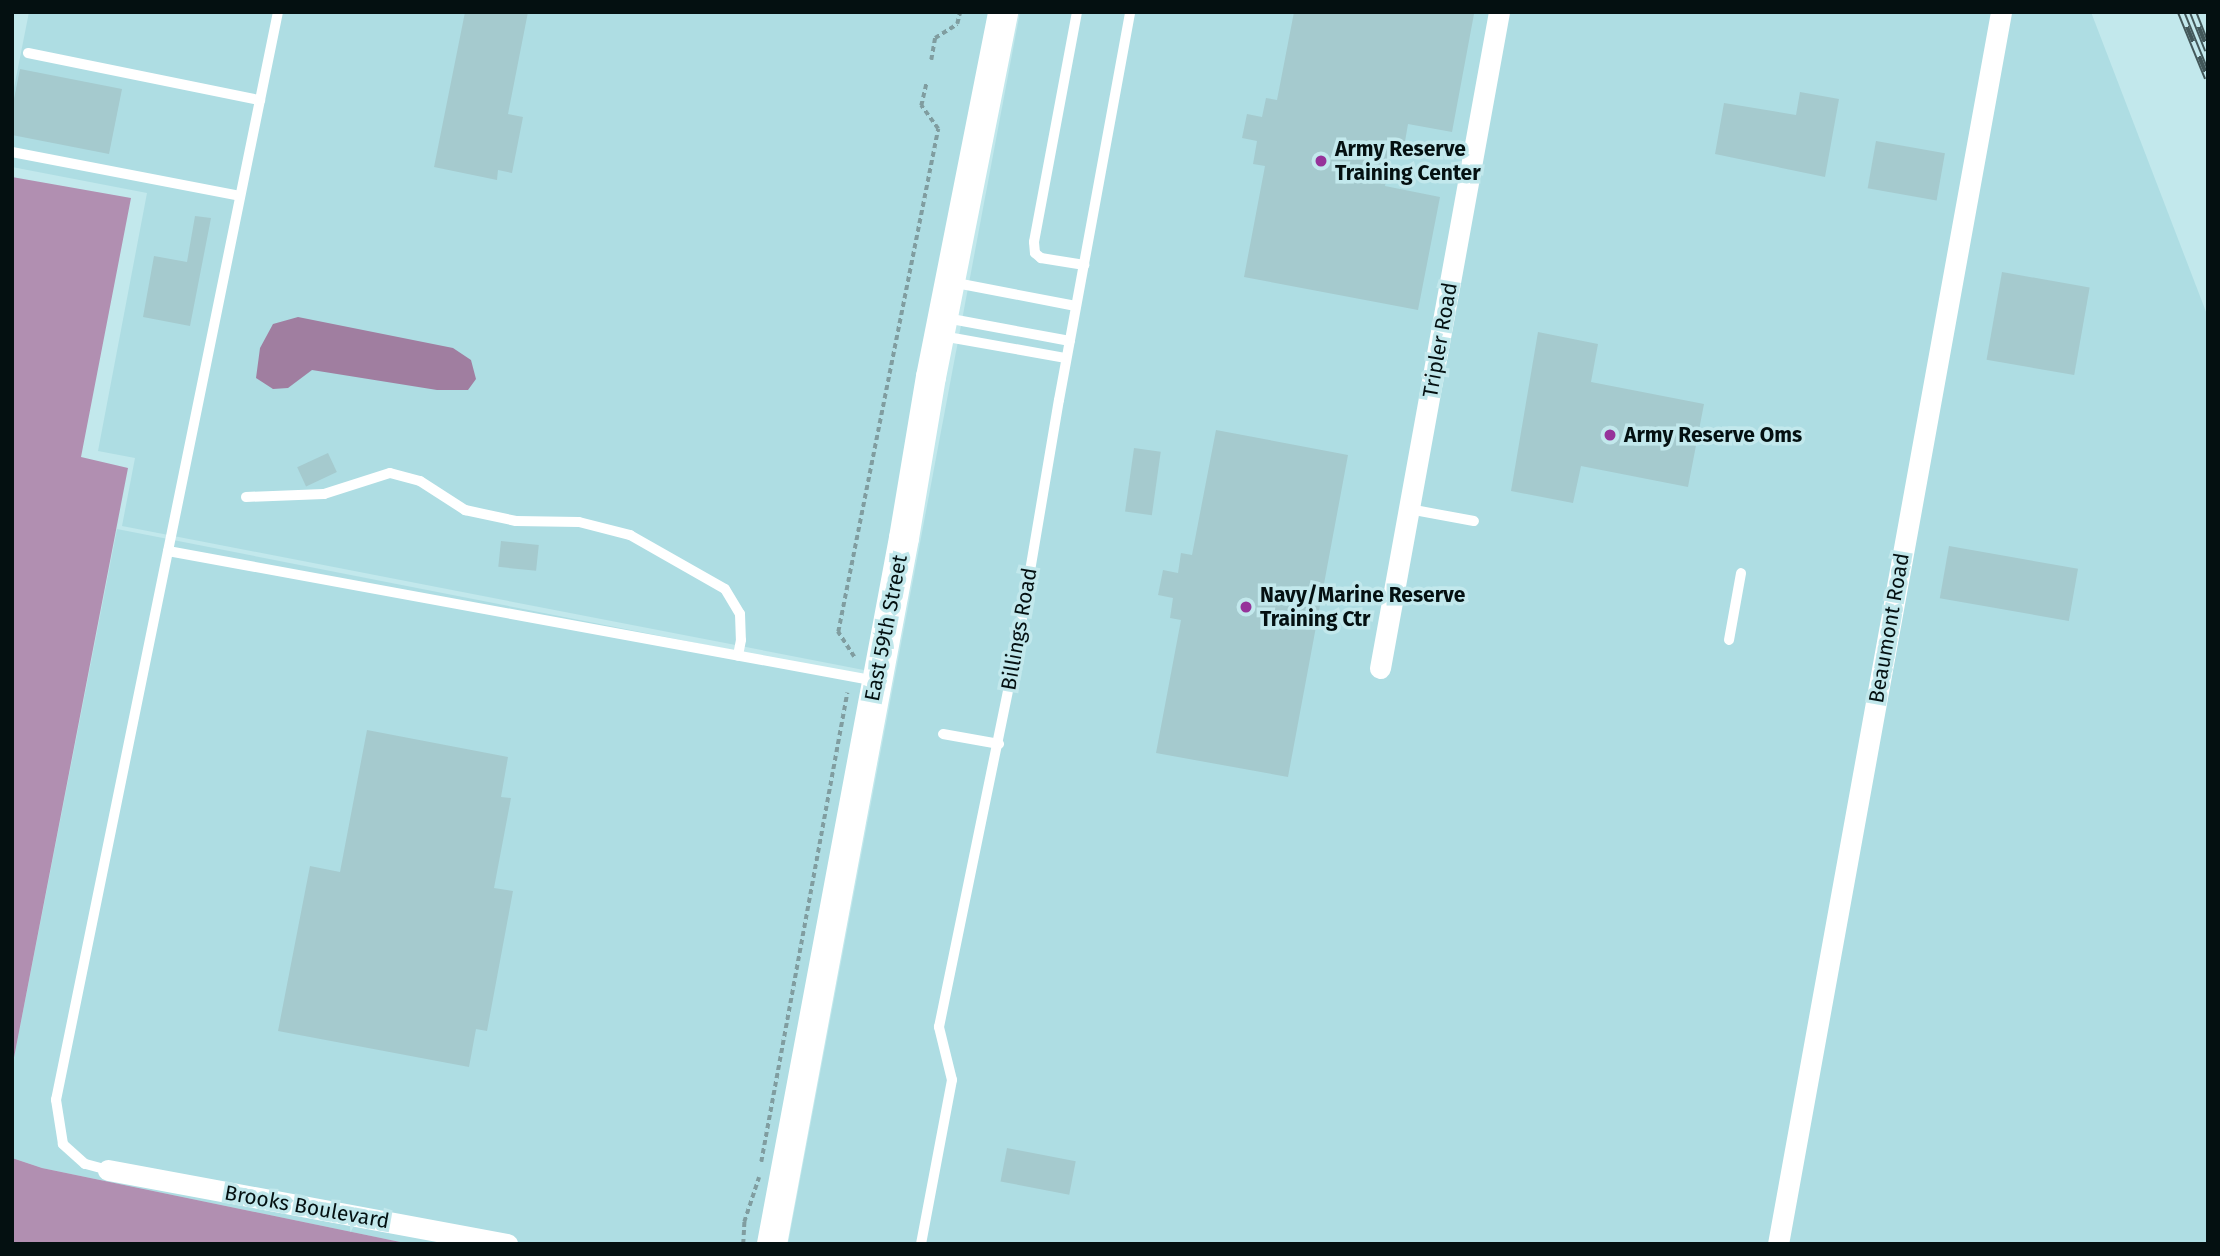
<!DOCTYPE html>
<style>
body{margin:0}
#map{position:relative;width:2220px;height:1256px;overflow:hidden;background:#c2e8ec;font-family:"Fira Sans",sans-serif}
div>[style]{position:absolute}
.built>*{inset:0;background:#aedde3}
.forest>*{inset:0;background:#b18fb1}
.water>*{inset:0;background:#a07ea0}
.building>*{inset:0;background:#a5cace;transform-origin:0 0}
.path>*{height:3.5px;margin-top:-1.75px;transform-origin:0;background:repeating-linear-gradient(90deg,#809da0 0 5px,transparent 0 8.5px)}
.lane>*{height:10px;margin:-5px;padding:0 5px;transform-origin:5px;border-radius:5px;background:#fff}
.street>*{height:21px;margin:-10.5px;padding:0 10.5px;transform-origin:10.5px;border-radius:10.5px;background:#fff}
.secondary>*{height:30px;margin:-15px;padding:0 15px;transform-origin:15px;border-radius:15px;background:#fff}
.rail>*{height:8px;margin-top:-4px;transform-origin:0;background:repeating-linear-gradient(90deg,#c2e8ec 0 16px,#43585a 0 32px);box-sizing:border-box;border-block:2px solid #43585a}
.dots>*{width:19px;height:19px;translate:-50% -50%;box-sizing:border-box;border:4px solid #c2e8ec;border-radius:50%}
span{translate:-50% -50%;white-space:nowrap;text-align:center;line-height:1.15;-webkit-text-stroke:7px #c2e8ec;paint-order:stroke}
.poi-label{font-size:21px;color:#041011;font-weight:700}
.left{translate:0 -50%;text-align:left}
.street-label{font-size:21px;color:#041011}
.frame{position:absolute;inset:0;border:14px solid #041011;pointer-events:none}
</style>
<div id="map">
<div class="built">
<i style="clip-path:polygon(29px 12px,997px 12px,869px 671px,122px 526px,135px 458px,98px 451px,147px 193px,12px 167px,12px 98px)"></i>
<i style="clip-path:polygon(1020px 12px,2091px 12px,2208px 317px,2208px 1244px,788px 1244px)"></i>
<i style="clip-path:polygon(117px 529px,869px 677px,762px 1244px,410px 1244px,42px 1168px,12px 1158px,12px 1068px)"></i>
</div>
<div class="forest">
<i style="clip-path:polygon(12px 177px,131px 198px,81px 457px,128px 468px,12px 1068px)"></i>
<i style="clip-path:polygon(12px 1158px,42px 1168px,410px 1244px,12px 1244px)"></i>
</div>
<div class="water">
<i style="clip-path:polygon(298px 317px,453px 348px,471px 360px,476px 379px,468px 390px,437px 390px,312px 370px,288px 388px,273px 389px,256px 378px,260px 348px,273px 324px)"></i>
</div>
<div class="building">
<i style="clip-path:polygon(465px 12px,528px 12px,508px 114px,523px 117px,512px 173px,498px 170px,497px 180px,434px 167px)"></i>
<i style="clip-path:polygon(1294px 12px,1474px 14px,1452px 132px,1408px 124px,1402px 159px,1390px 156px,1385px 186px,1440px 197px,1418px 310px,1244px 277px,1265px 166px,1253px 164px,1257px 141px,1242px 138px,1247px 114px,1262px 117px,1266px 98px,1277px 100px)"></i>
<i style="clip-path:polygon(20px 69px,122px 89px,109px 154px,12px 135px,12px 109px)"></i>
<i style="clip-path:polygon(1800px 92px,1839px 99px,1825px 177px,1715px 154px,1724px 103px,1796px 115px)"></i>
<i style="left:1876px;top:141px;width:70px;height:48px;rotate:10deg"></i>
<i style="clip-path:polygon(195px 216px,211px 218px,190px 326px,143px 317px,154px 256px,187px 262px)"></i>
<i style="left:2002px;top:272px;width:89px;height:89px;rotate:10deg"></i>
<i style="clip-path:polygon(1538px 332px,1598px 344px,1591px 382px,1704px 404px,1688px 487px,1581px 466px,1573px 503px,1511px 491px)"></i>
<i style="clip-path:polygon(1216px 430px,1348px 455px,1288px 777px,1156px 753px,1181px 620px,1170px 618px,1173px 598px,1158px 595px,1163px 570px,1178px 573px,1181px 553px,1192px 555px)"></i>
<i style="left:1134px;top:448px;width:27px;height:64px;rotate:8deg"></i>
<i style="left:328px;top:453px;width:21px;height:34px;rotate:65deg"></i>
<i style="left:501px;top:541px;width:38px;height:26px;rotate:6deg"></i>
<i style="left:1949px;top:546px;width:131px;height:53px;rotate:10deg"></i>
<i style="clip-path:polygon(367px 730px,508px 757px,501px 797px,511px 798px,494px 888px,513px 891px,487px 1031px,476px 1029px,469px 1067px,278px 1031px,310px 866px,340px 872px)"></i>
<i style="left:1007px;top:1148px;width:70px;height:34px;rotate:11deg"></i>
</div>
<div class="path">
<i style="left:931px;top:60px;width:22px;rotate:-80deg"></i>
<i style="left:935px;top:38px;width:26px;rotate:-32deg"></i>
<i style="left:957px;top:24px;width:12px;rotate:-76deg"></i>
<i style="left:854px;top:657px;width:30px;rotate:-123deg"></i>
<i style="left:838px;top:632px;width:513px;rotate:-78.76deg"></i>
<i style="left:938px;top:129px;width:29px;rotate:-126deg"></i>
<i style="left:921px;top:106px;width:23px;rotate:-77deg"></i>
<i style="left:761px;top:1162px;width:477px;rotate:-79.6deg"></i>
<i style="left:743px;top:1244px;width:22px;rotate:-87deg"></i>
<i style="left:744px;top:1222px;width:47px;rotate:-71.6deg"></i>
</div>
<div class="lane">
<i style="left:1077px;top:12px;width:234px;rotate:100.6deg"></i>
<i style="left:1034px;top:242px;width:11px;rotate:85deg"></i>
<i style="left:1035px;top:253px;width:8px;rotate:40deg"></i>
<i style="left:1041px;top:258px;width:44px;rotate:9.2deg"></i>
<i style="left:28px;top:53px;width:237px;rotate:11.5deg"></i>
<i style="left:12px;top:152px;width:232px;rotate:10.9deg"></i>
<i style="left:951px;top:282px;width:127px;rotate:10.9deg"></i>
<i style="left:946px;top:318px;width:126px;rotate:10.5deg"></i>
<i style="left:942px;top:336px;width:126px;rotate:10.1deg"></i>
<i style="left:246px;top:497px;width:78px;rotate:-2.2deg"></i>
<i style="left:324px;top:494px;width:69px;rotate:-17.7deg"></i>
<i style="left:390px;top:473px;width:31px;rotate:15deg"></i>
<i style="left:420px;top:481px;width:54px;rotate:32.8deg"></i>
<i style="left:465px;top:510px;width:52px;rotate:12.2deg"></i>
<i style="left:516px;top:521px;width:63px;rotate:0.9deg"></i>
<i style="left:579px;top:522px;width:53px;rotate:14.3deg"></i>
<i style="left:630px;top:535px;width:109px;rotate:29.6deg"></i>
<i style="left:725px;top:589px;width:29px;rotate:59deg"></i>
<i style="left:740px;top:614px;width:26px;rotate:88deg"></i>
<i style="left:741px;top:640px;width:16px;rotate:101deg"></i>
<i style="left:1409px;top:509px;width:66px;rotate:10.5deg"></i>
<i style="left:168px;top:551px;width:720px;rotate:10.4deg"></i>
<i style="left:1729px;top:640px;width:68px;rotate:-79.8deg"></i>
<i style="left:943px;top:734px;width:57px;rotate:10.1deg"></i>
<i style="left:108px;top:1170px;width:24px;rotate:-165deg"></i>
<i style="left:85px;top:1164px;width:30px;rotate:-138deg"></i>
<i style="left:63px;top:1144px;width:45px;rotate:-99deg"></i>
<i style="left:56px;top:1100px;width:1110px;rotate:-78.47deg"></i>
<i style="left:921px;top:1244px;width:167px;rotate:-79.3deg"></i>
<i style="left:952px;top:1080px;width:55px;rotate:-103.8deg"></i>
<i style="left:939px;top:1027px;width:399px;rotate:-78.4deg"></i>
<i style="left:1019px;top:636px;width:239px;rotate:-80.4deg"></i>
<i style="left:1059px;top:400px;width:394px;rotate:-79.6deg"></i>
</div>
<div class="street">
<i style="left:1380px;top:668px;width:667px;rotate:-79.72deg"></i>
<i style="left:108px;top:1170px;width:406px;rotate:10.5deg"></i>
<i style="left:1778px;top:1244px;width:1252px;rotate:-79.74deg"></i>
</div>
<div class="secondary">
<i style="left:772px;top:1244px;width:718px;rotate:-79.41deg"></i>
<i style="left:904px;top:538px;width:163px;rotate:-80.5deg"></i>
<i style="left:931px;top:377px;width:372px;rotate:-78.8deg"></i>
</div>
<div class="rail">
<i style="left:2181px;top:12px;width:71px;rotate:67.8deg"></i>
<i style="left:2193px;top:12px;width:41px;rotate:68.5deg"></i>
</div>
<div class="dots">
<i style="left:1321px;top:161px;background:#96339a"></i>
<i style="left:1610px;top:435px;background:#96339a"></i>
<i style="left:1246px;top:607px;background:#96339a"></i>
</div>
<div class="poi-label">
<span class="left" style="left:1335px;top:161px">Army Reserve<br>Training Center</span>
<span class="left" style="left:1624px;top:435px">Army Reserve Oms</span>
<span class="left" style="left:1260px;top:607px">Navy/Marine Reserve<br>Training Ctr</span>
</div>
<div class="street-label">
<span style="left:1440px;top:340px;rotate:-80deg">Tripler Road</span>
<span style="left:886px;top:628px;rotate:-79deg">East 59th Street</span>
<span style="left:1889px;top:628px;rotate:-80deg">Beaumont Road</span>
<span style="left:1019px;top:629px;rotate:-80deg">Billings Road</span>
<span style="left:307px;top:1207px;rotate:10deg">Brooks Boulevard</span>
</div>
<div class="frame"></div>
</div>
